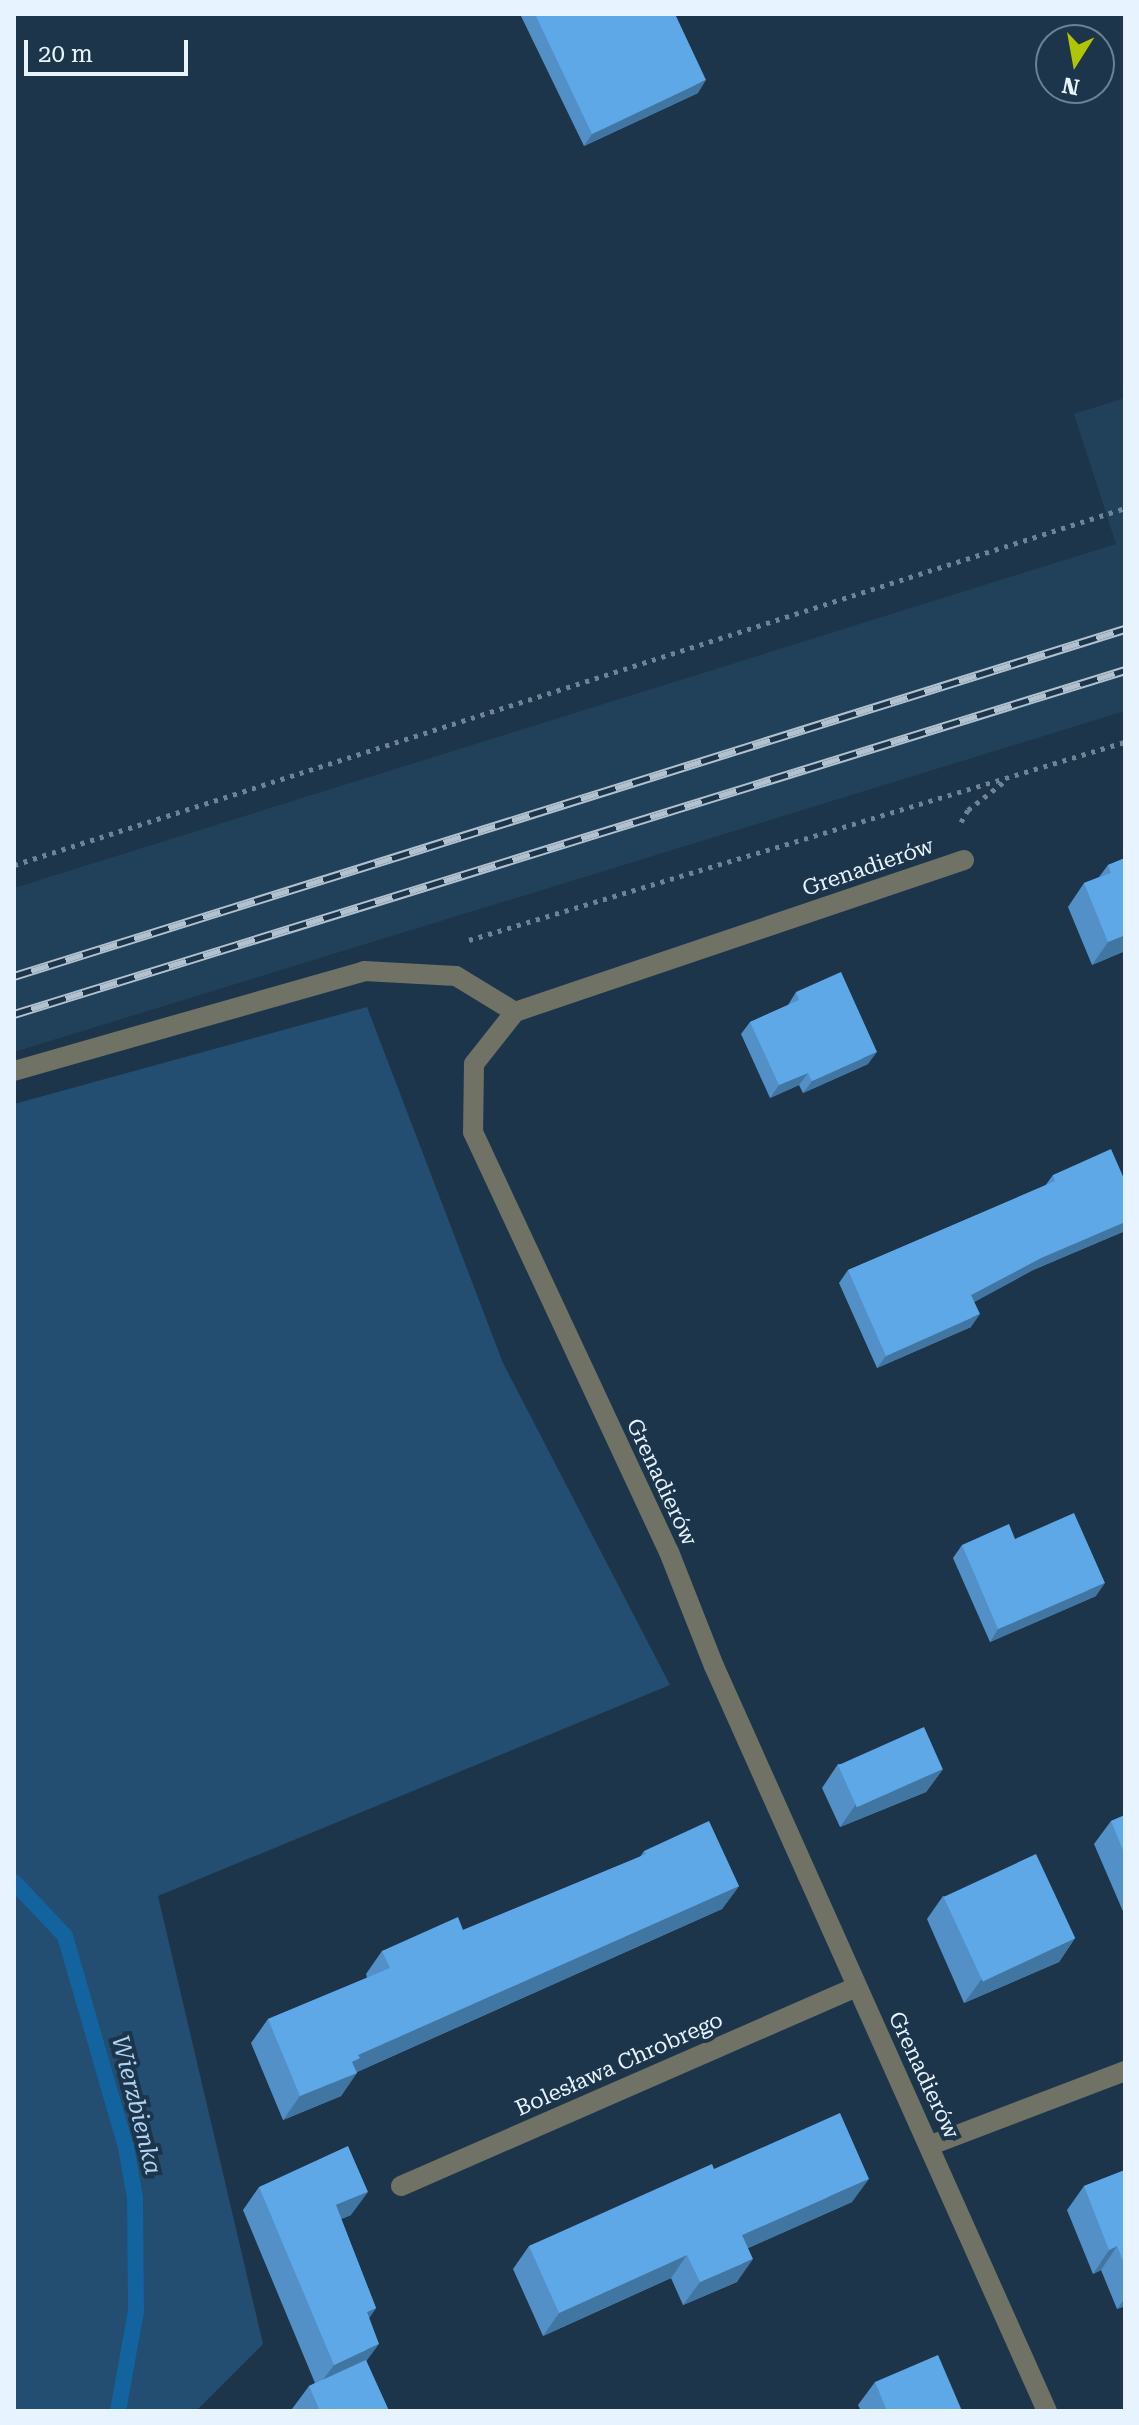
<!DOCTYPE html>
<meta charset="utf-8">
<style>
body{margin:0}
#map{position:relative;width:1139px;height:2425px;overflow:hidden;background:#1d354b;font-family:"Roboto Serif",serif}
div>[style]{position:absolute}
.built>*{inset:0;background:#214059}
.green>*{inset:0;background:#234d71}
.stream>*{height:16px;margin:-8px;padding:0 8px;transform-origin:8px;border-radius:8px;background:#13639e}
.path>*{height:5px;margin-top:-2.5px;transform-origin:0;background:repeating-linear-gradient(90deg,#708394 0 4px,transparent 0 10px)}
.service>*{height:20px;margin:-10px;padding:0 10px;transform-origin:10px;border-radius:10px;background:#6f7264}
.minor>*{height:20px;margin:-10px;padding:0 10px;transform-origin:10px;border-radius:10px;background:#6f7264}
.rail>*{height:9px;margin-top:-4.5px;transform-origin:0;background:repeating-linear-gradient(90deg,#1d354b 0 18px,#b2c1cf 0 36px);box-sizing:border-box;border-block:2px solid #b2c1cf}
.wall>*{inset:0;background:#5290c7}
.shaded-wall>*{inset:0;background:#4276a2}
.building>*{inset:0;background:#5fa8e7;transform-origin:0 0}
span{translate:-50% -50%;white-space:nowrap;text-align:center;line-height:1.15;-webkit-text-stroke:8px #1d354b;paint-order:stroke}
.street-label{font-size:22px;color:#e7f3fe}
.water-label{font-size:24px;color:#b1d4f5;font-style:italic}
.frame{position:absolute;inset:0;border:16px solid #e7f3fe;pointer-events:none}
.north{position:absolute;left:1035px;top:24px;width:80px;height:80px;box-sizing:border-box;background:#1d354b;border:2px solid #6e8193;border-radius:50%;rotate:191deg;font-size:22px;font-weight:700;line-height:32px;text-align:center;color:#e7f3fe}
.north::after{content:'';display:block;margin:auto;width:28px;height:36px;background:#afc506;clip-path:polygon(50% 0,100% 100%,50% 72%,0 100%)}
.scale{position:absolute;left:24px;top:40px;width:164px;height:36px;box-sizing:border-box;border:4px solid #e7f3fe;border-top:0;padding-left:10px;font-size:24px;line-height:28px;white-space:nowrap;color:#e7f3fe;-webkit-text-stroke:6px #1d354b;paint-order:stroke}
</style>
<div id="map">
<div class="built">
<i style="clip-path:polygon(1125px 398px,1125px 711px,14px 1052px,14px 888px,1116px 544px,1074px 414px)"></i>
</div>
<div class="green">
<i style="clip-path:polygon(367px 1007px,503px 1363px,670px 1685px,158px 1896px,263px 2344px,196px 2411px,14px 2411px,14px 1104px)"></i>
</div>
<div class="stream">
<i style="left:14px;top:1882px;width:74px;rotate:46.6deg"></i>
<i style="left:65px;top:1936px;width:220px;rotate:73.9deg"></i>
<i style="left:126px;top:2147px;width:52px;rotate:80deg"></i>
<i style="left:135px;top:2198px;width:113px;rotate:89.5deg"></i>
<i style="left:136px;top:2311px;width:102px;rotate:100.2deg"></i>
</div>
<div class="path">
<i style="left:961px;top:822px;width:14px;rotate:-60deg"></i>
<i style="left:968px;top:810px;width:47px;rotate:-38.1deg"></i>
<i style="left:14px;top:865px;width:1167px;rotate:-17.81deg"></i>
<i style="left:469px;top:940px;width:685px;rotate:-16.8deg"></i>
</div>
<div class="service">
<i style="left:14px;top:1071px;width:364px;rotate:-15.9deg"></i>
<i style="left:364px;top:971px;width:92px;rotate:3.1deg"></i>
<i style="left:456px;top:976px;width:69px;rotate:31.4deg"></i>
</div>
<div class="minor">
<i style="left:964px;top:860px;width:474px;rotate:161.3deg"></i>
<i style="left:515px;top:1012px;width:66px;rotate:128.3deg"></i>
<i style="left:474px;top:1064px;width:68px;rotate:90.8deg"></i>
<i style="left:473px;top:1132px;width:463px;rotate:65deg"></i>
<i style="left:669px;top:1552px;width:123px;rotate:68.5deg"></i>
<i style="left:714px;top:1666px;width:816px;rotate:65.92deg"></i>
<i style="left:931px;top:2145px;width:208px;rotate:-20.9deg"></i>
<i style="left:401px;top:2186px;width:497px;rotate:-23.6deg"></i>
</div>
<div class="rail">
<i style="left:14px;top:976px;width:1164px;rotate:-17.35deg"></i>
<i style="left:14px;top:1014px;width:1163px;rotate:-17.2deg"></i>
</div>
<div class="wall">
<i style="clip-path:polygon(520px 14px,675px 14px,698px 93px,584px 146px)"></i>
<i style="clip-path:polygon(1125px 858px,1125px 951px,1092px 965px,1068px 907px,1084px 883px,1099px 877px,1108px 865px)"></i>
<i style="clip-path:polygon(796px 992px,868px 1064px,803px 1093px,799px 1085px,770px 1098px,741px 1034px,750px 1022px,788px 1005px)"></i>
<i style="clip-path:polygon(1053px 1175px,1125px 1181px,1125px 1231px,1033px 1270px,974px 1302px,971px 1327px,877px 1368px,839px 1283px,848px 1270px,1045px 1186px)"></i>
<i style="clip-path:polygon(1015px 1539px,1096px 1596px,990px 1642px,953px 1558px,962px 1545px)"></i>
<i style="clip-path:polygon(838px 1764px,943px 1769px,926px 1792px,840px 1827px,822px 1788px)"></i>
<i style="clip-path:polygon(1125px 1815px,1125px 1916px,1094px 1844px,1111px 1821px)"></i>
<i style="clip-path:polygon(644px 1851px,739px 1886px,722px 1909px,357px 2072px,341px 2096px,283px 2120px,251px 2043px,268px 2019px,367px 1978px,366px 1974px,382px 1951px,463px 1930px,640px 1857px)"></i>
<i style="clip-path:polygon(943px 1896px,1075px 1938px,1059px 1962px,964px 2003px,927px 1919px)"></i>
<i style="clip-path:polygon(714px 2169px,852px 2202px,748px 2248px,737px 2282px,683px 2305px,671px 2278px,543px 2336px,513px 2269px,529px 2246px)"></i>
<i style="clip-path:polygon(1125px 2170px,1125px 2306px,1117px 2309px,1101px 2270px,1093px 2274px,1067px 2210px,1084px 2186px)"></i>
<i style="clip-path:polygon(259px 2187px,351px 2215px,341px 2219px,376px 2308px,369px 2318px,366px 2361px,389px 2411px,293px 2411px,292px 2409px,309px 2386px,315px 2383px,243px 2210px)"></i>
<i style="clip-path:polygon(875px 2382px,962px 2411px,861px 2411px,858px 2405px)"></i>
</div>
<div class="shaded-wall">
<i style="clip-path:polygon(706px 80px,698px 93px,584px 146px,592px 134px)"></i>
<i style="clip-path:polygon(1125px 935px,1125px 951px,1092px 965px,1108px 942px)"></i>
<i style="clip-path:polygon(877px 1052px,868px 1064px,803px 1093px,812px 1081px)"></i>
<i style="clip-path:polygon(808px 1073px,799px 1085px,770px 1098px,779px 1085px)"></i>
<i style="clip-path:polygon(1125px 1222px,1125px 1231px,1033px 1270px,963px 1308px,971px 1295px,1041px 1258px)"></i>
<i style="clip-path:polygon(980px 1314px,971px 1327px,877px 1368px,886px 1356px)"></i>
<i style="clip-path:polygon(1105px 1583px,1096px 1596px,990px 1642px,998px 1629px)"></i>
<i style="clip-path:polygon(943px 1769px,926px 1792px,840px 1827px,856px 1804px)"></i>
<i style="clip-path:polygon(739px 1886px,722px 1909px,348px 2076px,357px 2073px,341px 2096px,283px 2120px,300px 2096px,352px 2062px,358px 2055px)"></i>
<i style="clip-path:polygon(1075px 1938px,1059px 1962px,964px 2003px,981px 1980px)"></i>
<i style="clip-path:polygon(869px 2179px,852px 2202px,726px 2258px,742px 2235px)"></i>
<i style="clip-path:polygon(368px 2192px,351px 2215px,319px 2228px,336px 2205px)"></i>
<i style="clip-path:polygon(1117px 2246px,1101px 2270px,1093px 2274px,1109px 2250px)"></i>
<i style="clip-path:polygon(687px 2255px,671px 2278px,543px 2336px,559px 2313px)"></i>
<i style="clip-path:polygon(753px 2259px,737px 2282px,683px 2305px,700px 2282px)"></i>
<i style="clip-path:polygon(1125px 2298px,1125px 2306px,1117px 2309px)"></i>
<i style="clip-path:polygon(376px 2308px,360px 2331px,367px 2312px)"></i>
<i style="clip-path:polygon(379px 2344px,362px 2367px,317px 2388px,334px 2365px)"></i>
</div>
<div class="building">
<i style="clip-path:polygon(535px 14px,675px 14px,706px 80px,592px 134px)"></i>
<i style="clip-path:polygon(1125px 858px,1125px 935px,1108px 942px,1084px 883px,1111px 873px,1108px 865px)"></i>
<i style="clip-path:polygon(841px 972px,877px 1052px,812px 1081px,808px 1073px,779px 1085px,750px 1022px,799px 1000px,796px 992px)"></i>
<i style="clip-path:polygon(1111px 1149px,1125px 1181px,1125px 1222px,1041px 1258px,971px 1295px,980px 1314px,886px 1356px,848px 1270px,1055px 1181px,1053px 1175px)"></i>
<i style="clip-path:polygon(1074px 1513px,1105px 1583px,998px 1629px,962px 1545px,1009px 1524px,1015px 1539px)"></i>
<i style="left:924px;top:1727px;width:46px;height:94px;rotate:66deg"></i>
<i style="clip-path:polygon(1125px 1815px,1125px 1855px,1111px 1821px)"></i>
<i style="clip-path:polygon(709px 1821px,739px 1886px,358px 2055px,360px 2058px,352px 2062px,357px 2073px,300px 2096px,268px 2019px,390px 1968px,382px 1951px,458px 1917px,463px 1930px,646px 1854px,644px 1851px)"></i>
<i style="left:1036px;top:1854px;width:93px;height:102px;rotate:65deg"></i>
<i style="clip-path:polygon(840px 2113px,869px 2179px,742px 2235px,753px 2259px,700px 2282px,687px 2255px,559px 2313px,529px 2246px,712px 2164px,714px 2169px)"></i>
<i style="clip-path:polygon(348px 2146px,368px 2192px,336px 2205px,376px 2308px,367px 2312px,379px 2344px,334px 2365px,259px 2187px)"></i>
<i style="clip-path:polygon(1125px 2170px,1125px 2265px,1117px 2246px,1109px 2250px,1084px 2186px)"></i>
<i style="clip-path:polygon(938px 2355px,962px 2411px,887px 2411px,875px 2382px)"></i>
<i style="clip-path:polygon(366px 2360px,389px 2411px,320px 2411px,309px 2386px)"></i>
</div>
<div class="street-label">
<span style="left:868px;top:867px;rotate:-19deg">Grenadierów</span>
<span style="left:662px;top:1482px;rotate:65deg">Grenadierów</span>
<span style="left:619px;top:2064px;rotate:-24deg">Bolesława Chrobrego</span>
<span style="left:924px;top:2075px;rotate:65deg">Grenadierów</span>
</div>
<div class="water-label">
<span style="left:136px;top:2105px;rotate:76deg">Wierzbienka</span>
</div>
<div class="frame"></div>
<div class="north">N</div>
<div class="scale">20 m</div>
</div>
